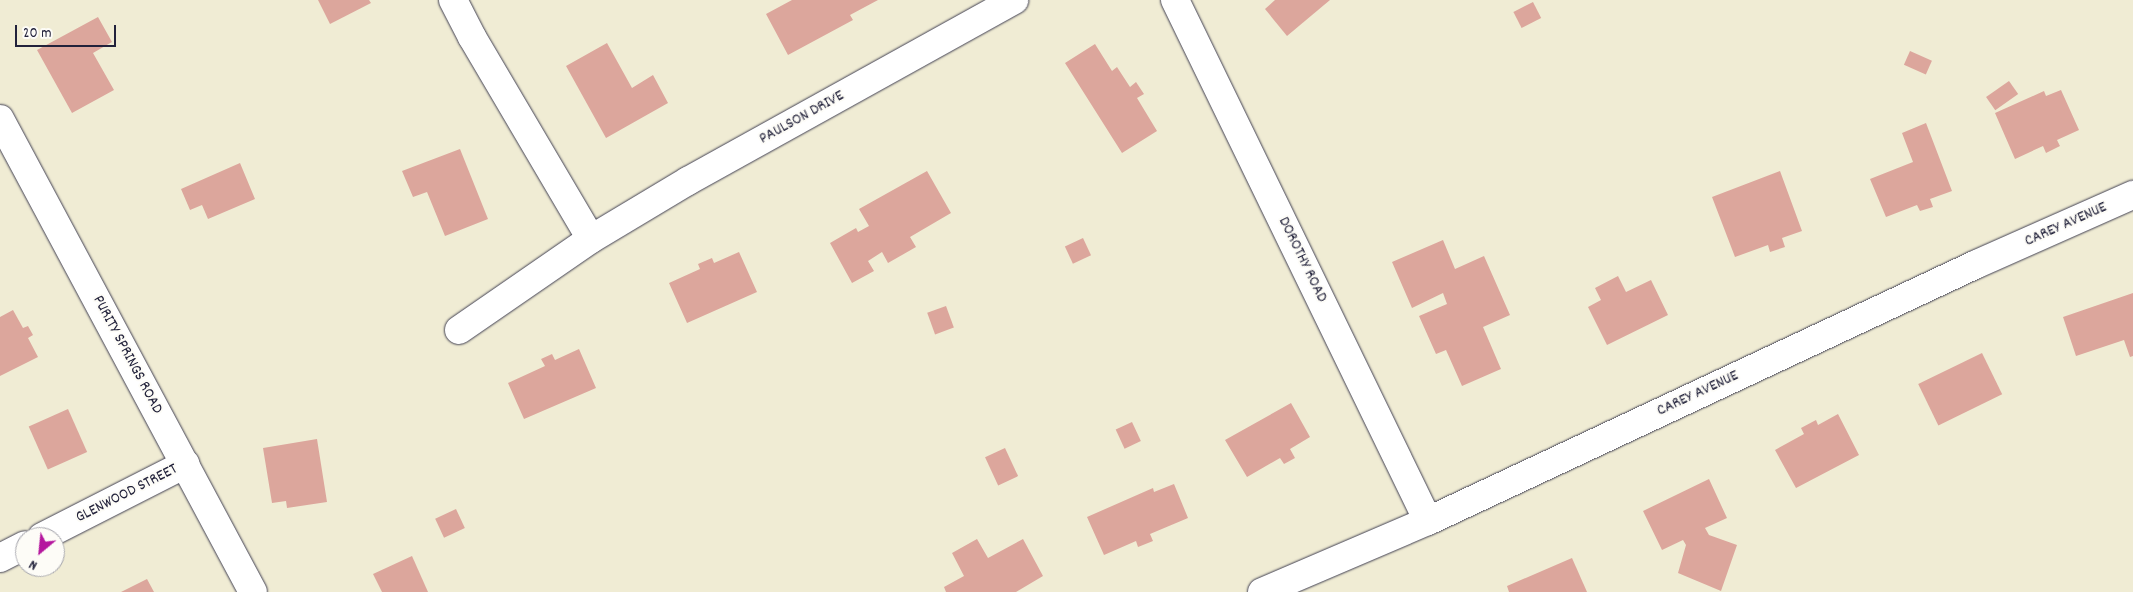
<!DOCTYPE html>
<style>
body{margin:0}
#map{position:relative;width:2133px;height:592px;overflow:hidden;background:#f0ecd4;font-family:Dekko,sans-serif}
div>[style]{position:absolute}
.building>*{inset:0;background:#dca69c;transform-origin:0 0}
.roads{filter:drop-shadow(0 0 1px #414052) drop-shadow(0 0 1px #414052)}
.minor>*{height:28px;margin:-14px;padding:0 14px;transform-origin:14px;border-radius:14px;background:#fff}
span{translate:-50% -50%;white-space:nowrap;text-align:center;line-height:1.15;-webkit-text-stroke:4px #fdfcf7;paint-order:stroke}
.street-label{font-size:16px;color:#22223b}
.north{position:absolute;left:15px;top:527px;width:50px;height:50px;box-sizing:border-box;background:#fdfcf7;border:1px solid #a5a5ac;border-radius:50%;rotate:208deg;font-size:14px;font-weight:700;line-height:20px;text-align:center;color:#22223b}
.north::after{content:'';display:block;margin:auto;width:18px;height:22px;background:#b5179e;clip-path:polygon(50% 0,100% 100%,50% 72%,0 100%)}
.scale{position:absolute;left:15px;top:25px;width:101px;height:22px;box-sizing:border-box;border:2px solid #22223b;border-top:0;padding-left:6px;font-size:15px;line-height:18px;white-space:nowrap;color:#22223b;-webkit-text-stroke:4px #fdfcf7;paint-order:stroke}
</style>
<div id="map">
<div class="building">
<i style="clip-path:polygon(318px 0,369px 0,371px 3px,330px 24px)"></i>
<i style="clip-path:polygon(792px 0,878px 0,850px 15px,853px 20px,788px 55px,766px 14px)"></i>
<i style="clip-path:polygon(1275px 0,1330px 0,1287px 36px,1265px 9px)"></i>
<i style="left:1533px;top:2px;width:18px;height:22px;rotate:63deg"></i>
<i style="clip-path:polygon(98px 17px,112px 42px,93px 53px,114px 90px,72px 113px,37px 50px)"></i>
<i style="clip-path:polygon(607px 43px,632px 88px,653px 75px,668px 103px,606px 138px,566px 66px)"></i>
<i style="clip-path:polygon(1095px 44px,1112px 71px,1117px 67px,1130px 87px,1136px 82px,1144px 94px,1137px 98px,1157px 131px,1122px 153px,1065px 63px)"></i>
<i style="left:1910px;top:51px;width:24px;height:15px;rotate:24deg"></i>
<i style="left:2009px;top:81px;width:16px;height:28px;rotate:55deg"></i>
<i style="clip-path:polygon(2061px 90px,2079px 130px,2057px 140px,2060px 146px,2046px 153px,2043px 146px,2015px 159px,1995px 113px,2044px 91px,2046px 96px)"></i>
<i style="clip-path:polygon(1926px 123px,1952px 191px,1930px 199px,1933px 207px,1920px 211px,1917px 205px,1886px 217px,1870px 179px,1913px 162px,1902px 133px)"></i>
<i style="clip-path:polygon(460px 149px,488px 219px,445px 236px,427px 192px,413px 197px,402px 171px)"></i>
<i style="clip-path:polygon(240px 163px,255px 199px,208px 219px,202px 205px,190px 210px,181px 189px)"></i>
<i style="clip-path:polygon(927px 171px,951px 213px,910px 237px,916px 247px,888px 263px,882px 252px,868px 261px,874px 271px,852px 283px,830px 243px,856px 228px,858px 232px,869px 226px,859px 209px)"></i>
<i style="clip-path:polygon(1780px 171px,1802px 231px,1782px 238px,1785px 247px,1770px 252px,1768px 245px,1735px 257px,1712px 197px)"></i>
<i style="left:1083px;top:238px;width:19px;height:20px;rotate:65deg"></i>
<i style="clip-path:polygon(1443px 240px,1455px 269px,1484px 256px,1510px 315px,1483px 327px,1501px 369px,1462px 386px,1446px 350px,1436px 354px,1419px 316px,1447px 304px,1443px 293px,1412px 308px,1392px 262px)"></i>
<i style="clip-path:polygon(739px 252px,757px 292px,687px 323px,669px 283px,700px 269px,698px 264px,712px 258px,714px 263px)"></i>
<i style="clip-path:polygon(1618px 276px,1626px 292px,1651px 280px,1668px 315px,1607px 345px,1588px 307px,1601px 300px,1595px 288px)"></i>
<i style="clip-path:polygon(2133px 293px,2133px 356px,2130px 357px,2124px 340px,2076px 356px,2063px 317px)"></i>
<i style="left:946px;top:306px;width:23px;height:20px;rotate:70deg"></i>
<i style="clip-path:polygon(13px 310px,23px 328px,28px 326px,33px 335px,28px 338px,38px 357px,0 376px,0 317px)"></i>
<i style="clip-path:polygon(579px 349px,596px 388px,524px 419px,508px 383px,545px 366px,541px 359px,552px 354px,555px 360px)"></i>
<i style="left:1982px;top:353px;width:46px;height:71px;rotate:64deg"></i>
<i style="clip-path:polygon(1291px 403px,1310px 437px,1290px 449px,1295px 458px,1284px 464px,1280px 458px,1247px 477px,1225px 440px)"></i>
<i style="left:68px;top:409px;width:47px;height:43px;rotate:66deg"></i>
<i style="clip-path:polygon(1838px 414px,1859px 455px,1796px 488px,1775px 450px,1804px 434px,1801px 428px,1816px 420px,1818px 425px)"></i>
<i style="left:1132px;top:422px;width:21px;height:18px;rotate:65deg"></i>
<i style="clip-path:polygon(317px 439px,327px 502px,287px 508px,286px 501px,272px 503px,263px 448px)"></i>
<i style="left:1005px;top:448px;width:31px;height:22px;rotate:65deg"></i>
<i style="clip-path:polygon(1709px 479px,1727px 518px,1705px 528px,1709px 535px,1737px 545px,1721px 591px,1678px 573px,1686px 545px,1683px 540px,1662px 550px,1643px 511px)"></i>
<i style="clip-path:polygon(1174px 484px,1188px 518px,1150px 534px,1153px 541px,1138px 547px,1136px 541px,1104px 555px,1087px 517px,1153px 488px,1154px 492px)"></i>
<i style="left:456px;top:509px;width:21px;height:23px;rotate:65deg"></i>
<i style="clip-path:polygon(977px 539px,988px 558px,1023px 539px,1043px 576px,1016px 592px,946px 592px,944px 587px,964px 576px,952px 553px)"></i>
<i style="clip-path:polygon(412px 556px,428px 592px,382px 592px,373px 574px)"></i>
<i style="clip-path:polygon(1572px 558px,1587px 592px,1509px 592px,1507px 586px)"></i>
<i style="clip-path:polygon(147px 579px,154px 592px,121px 592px)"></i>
</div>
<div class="roads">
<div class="minor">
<i style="left:453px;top:0;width:42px;rotate:62.8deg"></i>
<i style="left:472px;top:37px;width:234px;rotate:59.5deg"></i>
<i style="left:1175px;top:0;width:579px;rotate:64.1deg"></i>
<i style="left:0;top:119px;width:536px;rotate:61.86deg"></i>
<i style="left:459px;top:330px;width:160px;rotate:-34.6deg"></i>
<i style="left:591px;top:239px;width:113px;rotate:-30.9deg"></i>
<i style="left:688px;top:181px;width:373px;rotate:-29deg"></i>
<i style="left:42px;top:537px;width:161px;rotate:-27deg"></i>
<i style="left:0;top:558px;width:28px;rotate:-27deg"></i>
<i style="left:1262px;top:592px;width:181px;rotate:-23.2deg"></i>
<i style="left:1428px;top:521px;width:606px;rotate:-25.09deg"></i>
<i style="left:1977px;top:264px;width:171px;rotate:-23.9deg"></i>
</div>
</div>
<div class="street-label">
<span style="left:802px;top:118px;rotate:-29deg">PAULSON DRIVE</span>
<span style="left:2066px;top:225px;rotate:-24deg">CAREY AVENUE</span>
<span style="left:1302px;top:260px;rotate:64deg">DOROTHY ROAD</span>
<span style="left:127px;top:355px;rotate:62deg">PURITY SPRINGS ROAD</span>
<span style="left:1698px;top:394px;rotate:-25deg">CAREY AVENUE</span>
<span style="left:127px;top:494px;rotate:-27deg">GLENWOOD STREET</span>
</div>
<div class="north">N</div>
<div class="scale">20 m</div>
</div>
